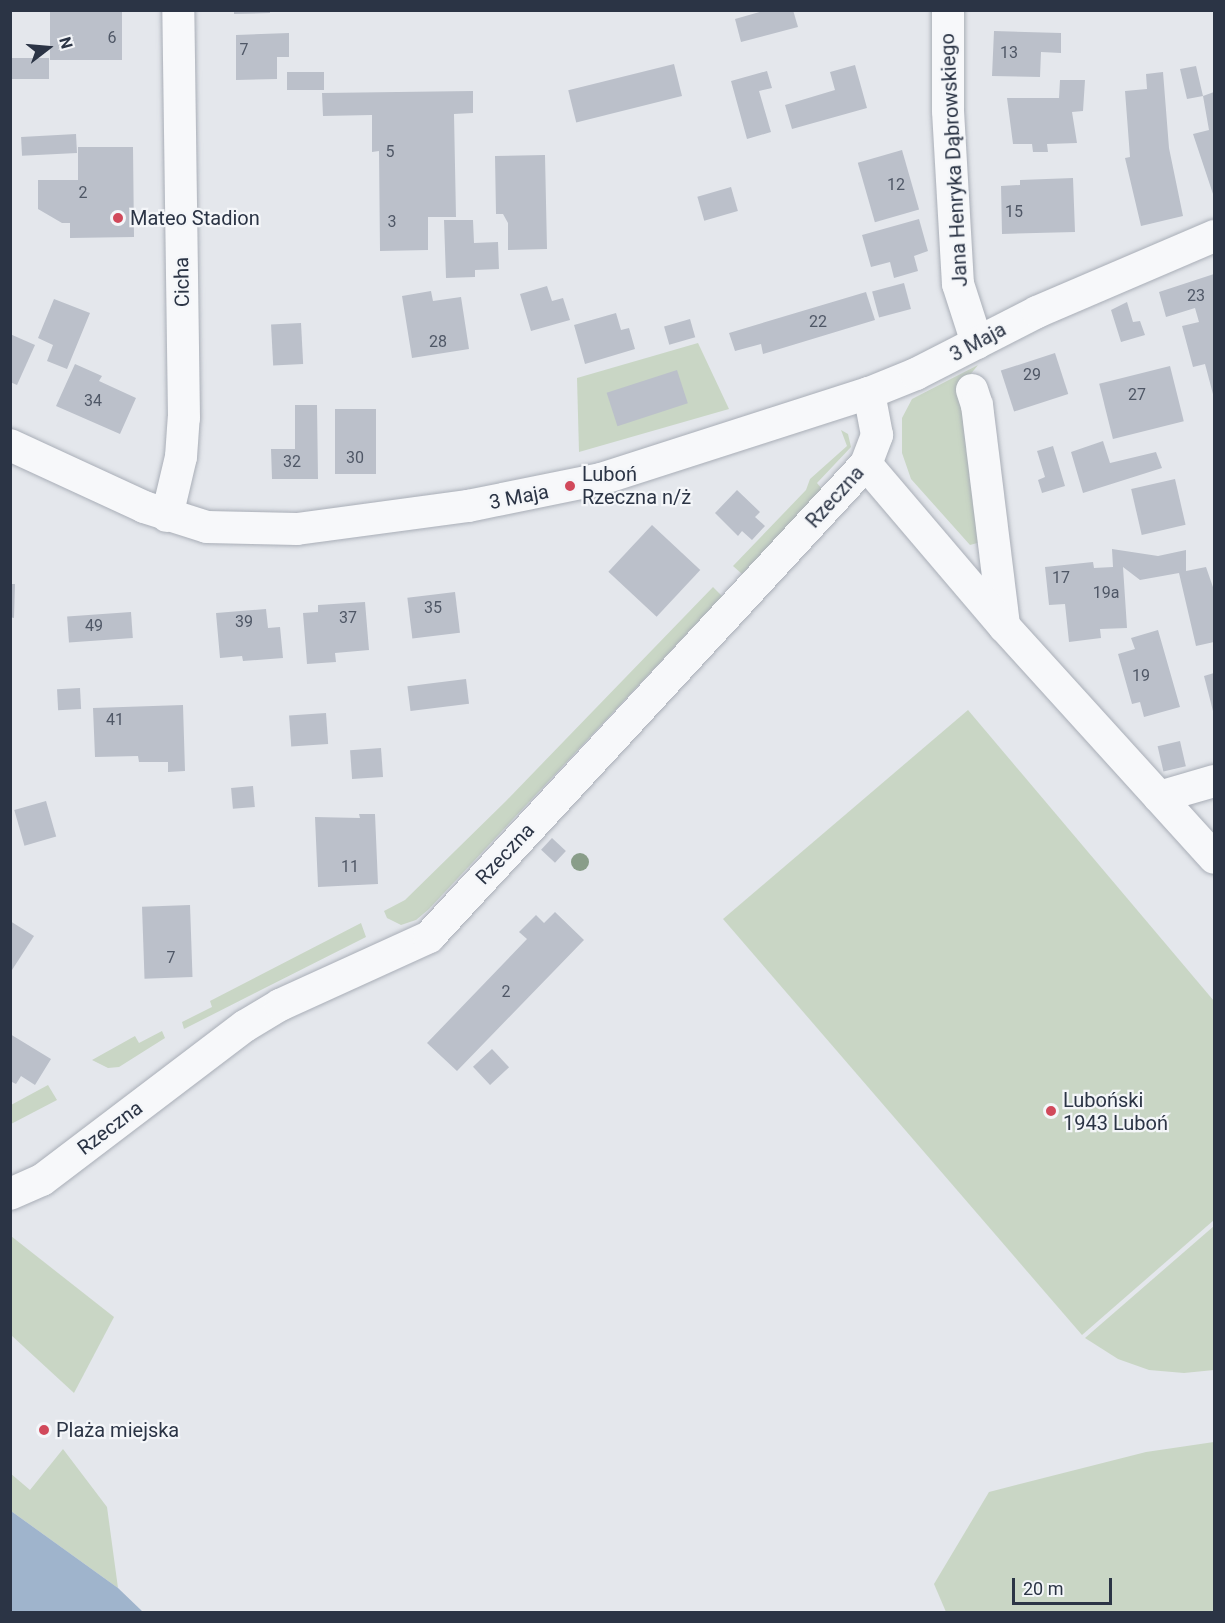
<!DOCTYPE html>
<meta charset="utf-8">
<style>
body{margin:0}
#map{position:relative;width:1225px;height:1623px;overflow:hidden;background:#e4e7ec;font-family:Roboto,sans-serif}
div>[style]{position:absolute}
.green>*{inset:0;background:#c9d6c5}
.water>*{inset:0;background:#9fb4cc}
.building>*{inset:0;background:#bbc0ca;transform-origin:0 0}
.roads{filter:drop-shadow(0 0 2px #a9aeb7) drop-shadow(0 0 2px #a9aeb7)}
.street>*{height:32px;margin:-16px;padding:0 16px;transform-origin:16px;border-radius:16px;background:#f7f8fa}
.trees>*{width:18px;height:18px;margin:-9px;border-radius:50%;background:#899d89}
.dots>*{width:16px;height:16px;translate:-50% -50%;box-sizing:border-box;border:3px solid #f4f6f9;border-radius:50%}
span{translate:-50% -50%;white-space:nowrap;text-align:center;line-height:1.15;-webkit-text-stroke:4.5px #f4f6f9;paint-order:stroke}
.number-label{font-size:16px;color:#4f5766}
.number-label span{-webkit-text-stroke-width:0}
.street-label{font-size:20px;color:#2b3445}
.poi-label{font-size:20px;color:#2b3445}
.left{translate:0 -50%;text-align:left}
.frame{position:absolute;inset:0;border:12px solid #2b3445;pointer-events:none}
.north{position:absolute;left:18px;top:18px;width:60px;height:60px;-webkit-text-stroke:4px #f4f6f9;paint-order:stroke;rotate:74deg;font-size:16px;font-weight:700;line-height:24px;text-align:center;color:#2b3445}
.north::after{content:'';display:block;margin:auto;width:21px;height:27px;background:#2b3445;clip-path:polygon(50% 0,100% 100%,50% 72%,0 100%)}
.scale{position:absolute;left:1012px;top:1578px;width:100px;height:27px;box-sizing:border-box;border:3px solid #2b3445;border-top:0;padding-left:8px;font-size:18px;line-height:21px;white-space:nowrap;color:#2b3445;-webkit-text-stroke:4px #f4f6f9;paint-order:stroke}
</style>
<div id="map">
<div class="green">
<i style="clip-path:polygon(698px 343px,729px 409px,579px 452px,577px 378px)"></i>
<i style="clip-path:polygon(978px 365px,957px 391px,964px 398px,981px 542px,970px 545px,911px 479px,902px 453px,902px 418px,912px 399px)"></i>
<i style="clip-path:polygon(841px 430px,848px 434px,851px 447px,817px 483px,822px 489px,742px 574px,733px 566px,806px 490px,810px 479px,847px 446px)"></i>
<i style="clip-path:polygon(713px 587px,722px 596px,429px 909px,416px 920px,401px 925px,387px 918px,384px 911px,405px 900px,506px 801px)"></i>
<i style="clip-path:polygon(968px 710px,1214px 1001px,1214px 1220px,1082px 1335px,723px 919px)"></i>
<i style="clip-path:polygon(361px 923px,366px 937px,184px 1029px,182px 1022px,212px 1007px,210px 1001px)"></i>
<i style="clip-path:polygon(162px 1031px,165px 1038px,119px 1067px,108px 1068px,92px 1060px,135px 1036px,139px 1043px)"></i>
<i style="clip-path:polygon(48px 1085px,57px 1100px,11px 1124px,11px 1105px)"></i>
<i style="clip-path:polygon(1214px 1226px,1214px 1370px,1184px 1373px,1149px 1370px,1118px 1359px,1085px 1338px)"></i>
<i style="clip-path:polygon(11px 1236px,114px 1317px,74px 1393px,11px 1335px)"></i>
<i style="clip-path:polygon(1214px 1442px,1214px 1612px,946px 1612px,934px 1584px,989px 1492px,1146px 1452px)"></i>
<i style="clip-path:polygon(63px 1449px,107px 1507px,118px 1588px,11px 1511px,10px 1473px,30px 1490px)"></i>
</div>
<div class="water">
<i style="clip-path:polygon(11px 1511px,118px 1588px,143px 1612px,11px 1612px)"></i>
</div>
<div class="building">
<i style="left:50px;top:10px;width:72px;height:50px"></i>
<i style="clip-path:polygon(234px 10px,270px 10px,270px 13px,234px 14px)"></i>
<i style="clip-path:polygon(767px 10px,793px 10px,798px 27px,741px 42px,735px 19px)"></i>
<i style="clip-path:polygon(994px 31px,1061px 33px,1061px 53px,1041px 52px,1040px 77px,992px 76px)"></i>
<i style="clip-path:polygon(289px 33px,289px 57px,277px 57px,277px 79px,236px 80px,236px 35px)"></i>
<i style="left:49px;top:58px;width:21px;height:39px;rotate:90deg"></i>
<i style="left:674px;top:64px;width:33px;height:109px;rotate:76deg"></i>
<i style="clip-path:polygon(855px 65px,867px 108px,792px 129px,785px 105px,835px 90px,830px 72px)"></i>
<i style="clip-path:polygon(1196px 66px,1203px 96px,1214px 92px,1214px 197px,1193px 134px,1209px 130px,1203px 96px,1187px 99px,1180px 69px)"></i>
<i style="clip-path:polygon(767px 71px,772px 88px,759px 91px,771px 132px,747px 139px,731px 81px)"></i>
<i style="left:324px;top:72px;width:18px;height:37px;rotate:90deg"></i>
<i style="clip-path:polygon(1163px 72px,1169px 148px,1183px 216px,1141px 226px,1125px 158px,1130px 157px,1125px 91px,1147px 89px,1146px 74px)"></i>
<i style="clip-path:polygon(1060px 80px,1085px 80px,1083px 111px,1072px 112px,1077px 143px,1047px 144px,1048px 152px,1033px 152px,1032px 144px,1013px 144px,1007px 98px,1059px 98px)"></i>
<i style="clip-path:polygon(473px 91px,473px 113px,454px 114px,456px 217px,428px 217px,428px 250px,380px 251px,379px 151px,372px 152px,372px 115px,323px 116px,322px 93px)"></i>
<i style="left:76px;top:134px;width:19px;height:55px;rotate:87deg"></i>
<i style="clip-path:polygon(78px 147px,133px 147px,134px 237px,70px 238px,70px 223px,62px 223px,38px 209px,38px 180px,78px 180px)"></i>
<i style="left:902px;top:150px;width:62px;height:46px;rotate:74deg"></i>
<i style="clip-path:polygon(545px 155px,547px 249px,508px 250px,508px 223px,503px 214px,496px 214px,495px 156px)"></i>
<i style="clip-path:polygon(1073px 178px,1075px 232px,1002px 234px,1001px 186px,1020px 185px,1020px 180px)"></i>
<i style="left:731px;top:187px;width:25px;height:35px;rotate:74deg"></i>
<i style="clip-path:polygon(919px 219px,928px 251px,914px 256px,918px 271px,894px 278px,890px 262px,871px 267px,862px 235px)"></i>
<i style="clip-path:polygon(444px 220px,473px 220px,474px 243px,498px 242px,499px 269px,475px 270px,475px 277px,446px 278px)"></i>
<i style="clip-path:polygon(1214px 274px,1214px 398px,1205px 364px,1193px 367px,1182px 326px,1199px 322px,1195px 308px,1166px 317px,1159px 292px)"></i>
<i style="left:904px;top:283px;width:27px;height:33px;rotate:75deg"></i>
<i style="clip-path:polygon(547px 286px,552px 301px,563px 298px,570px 320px,531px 331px,520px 294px)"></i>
<i style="clip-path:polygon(431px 291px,433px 301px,461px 297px,469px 349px,412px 358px,402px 296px)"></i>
<i style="clip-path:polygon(866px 292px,875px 320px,763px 354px,761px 344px,735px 351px,729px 333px)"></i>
<i style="clip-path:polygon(54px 299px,90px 313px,67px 369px,47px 361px,53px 345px,38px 338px)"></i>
<i style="clip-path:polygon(1127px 302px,1133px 322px,1140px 321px,1145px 335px,1121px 342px,1111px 310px)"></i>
<i style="clip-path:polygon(616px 313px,621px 330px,629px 328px,635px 349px,585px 364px,574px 325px)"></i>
<i style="left:690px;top:319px;width:19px;height:27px;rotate:74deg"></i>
<i style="left:301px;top:323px;width:41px;height:30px;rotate:87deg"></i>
<i style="clip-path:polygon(10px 334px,35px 345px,17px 385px,10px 382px)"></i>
<i style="left:1055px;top:353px;width:43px;height:57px;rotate:72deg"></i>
<i style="clip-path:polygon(75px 364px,102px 376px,99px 381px,136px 398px,120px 434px,56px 406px)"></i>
<i style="left:1170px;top:366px;width:57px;height:73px;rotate:76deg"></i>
<i style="left:677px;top:370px;width:35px;height:74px;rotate:72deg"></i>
<i style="clip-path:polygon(295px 405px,317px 405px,318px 479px,272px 479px,271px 449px,295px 449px)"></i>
<i style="left:335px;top:409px;width:41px;height:65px"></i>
<i style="clip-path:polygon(1103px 441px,1110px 463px,1156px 452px,1162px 468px,1083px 493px,1071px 452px)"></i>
<i style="clip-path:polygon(1053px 446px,1065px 486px,1042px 493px,1038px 480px,1045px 477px,1037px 451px)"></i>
<i style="left:1175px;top:479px;width:47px;height:45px;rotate:77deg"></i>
<i style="clip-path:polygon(737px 490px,760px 512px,755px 517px,765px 526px,752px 540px,742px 531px,738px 536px,715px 513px)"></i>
<i style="left:652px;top:525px;width:66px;height:64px;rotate:43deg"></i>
<i style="clip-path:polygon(1112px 549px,1158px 556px,1186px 550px,1186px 571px,1206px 567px,1214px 590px,1214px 642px,1196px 646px,1179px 573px,1140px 580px,1123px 567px,1127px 628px,1100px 629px,1101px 638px,1069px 642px,1065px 604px,1049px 605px,1045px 567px,1093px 562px,1094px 568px,1113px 567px)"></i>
<i style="clip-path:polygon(10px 584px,15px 584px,14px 618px,10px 617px)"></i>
<i style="left:455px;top:592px;width:41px;height:48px;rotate:83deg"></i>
<i style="clip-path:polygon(365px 602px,369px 650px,335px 653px,336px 662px,307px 664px,303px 613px,318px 612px,318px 605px)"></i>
<i style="clip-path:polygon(266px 609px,268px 628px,280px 627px,283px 658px,243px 661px,242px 656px,220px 658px,216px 613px)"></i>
<i style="left:131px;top:612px;width:26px;height:64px;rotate:86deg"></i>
<i style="clip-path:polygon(1158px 630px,1180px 707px,1144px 717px,1140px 702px,1132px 704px,1118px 654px,1135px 649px,1131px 638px)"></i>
<i style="clip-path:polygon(1214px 673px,1214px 715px,1204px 676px)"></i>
<i style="left:466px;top:679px;width:25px;height:59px;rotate:83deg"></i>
<i style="left:80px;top:688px;width:21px;height:23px;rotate:87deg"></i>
<i style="clip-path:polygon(183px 705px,185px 771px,168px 772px,168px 762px,139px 762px,138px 756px,95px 757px,93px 708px)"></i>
<i style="left:326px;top:713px;width:31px;height:37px;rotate:86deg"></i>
<i style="left:1180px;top:741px;width:26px;height:23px;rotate:77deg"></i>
<i style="left:381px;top:748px;width:29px;height:31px;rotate:86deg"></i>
<i style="left:253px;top:786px;width:21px;height:22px;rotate:85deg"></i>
<i style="left:46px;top:801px;width:37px;height:33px;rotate:74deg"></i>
<i style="clip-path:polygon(359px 814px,375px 814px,378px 884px,318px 887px,315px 817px,360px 818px)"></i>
<i style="left:552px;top:838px;width:19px;height:16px;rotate:43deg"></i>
<i style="left:190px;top:905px;width:72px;height:48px;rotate:88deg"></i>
<i style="clip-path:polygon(555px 912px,584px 940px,457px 1071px,427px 1043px,527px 939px,519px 932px,536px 915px,544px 923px)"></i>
<i style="clip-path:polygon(10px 921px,34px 936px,12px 970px,10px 969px)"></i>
<i style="clip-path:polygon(10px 1034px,51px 1059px,35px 1085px,21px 1076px,16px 1084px,10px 1081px)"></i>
<i style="left:492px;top:1049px;width:25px;height:26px;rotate:47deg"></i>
</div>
<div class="roads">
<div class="street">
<i style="left:948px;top:10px;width:101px;rotate:90deg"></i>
<i style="left:948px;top:111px;width:173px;rotate:86.7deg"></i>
<i style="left:958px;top:284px;width:62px;rotate:72.1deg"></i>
<i style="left:972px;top:390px;width:16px;rotate:72deg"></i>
<i style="left:977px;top:405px;width:223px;rotate:83deg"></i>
<i style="left:10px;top:445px;width:148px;rotate:24.8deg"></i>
<i style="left:144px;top:507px;width:66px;rotate:17.6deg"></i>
<i style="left:207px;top:527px;width:90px;rotate:1.3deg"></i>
<i style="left:297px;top:529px;width:173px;rotate:-7.7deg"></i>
<i style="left:468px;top:506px;width:136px;rotate:-11.5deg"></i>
<i style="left:601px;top:479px;width:281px;rotate:-17.8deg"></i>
<i style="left:869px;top:393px;width:51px;rotate:-22deg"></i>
<i style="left:916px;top:374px;width:136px;rotate:-27.1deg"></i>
<i style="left:1037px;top:312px;width:193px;rotate:-23.2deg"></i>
<i style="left:866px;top:464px;width:213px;rotate:49.6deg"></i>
<i style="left:1004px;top:626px;width:313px;rotate:47.8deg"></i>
<i style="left:167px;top:516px;width:61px;rotate:-76.7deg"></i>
<i style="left:181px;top:457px;width:39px;rotate:-86deg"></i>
<i style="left:184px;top:418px;width:408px;rotate:-90.8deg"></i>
<i style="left:1159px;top:797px;width:57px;rotate:-16.2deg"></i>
<i style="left:10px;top:1194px;width:35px;rotate:-24deg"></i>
<i style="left:42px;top:1180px;width:255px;rotate:-37.2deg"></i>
<i style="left:245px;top:1026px;width:41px;rotate:-31deg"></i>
<i style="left:280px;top:1005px;width:164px;rotate:-24.5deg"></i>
<i style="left:429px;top:937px;width:644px;rotate:-47.27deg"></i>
<i style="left:866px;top:464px;width:31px;rotate:-69deg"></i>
<i style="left:877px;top:435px;width:43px;rotate:-100.8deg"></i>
</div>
</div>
<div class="trees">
<i style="left:580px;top:862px"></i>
</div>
<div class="dots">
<i style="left:118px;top:218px;background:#d1495b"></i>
<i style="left:570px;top:486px;background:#d1495b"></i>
<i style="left:1051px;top:1111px;background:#d1495b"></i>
<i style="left:44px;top:1430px;background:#d1495b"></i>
</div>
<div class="number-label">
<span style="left:112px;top:38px">6</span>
<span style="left:244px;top:50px">7</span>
<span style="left:1009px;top:53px">13</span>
<span style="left:390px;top:152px">5</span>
<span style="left:896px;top:185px">12</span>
<span style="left:83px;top:193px">2</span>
<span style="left:1014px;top:212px">15</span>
<span style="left:392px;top:222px">3</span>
<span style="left:1196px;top:296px">23</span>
<span style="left:818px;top:322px">22</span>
<span style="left:438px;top:342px">28</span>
<span style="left:1032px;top:375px">29</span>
<span style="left:1137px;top:395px">27</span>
<span style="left:93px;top:401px">34</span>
<span style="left:355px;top:458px">30</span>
<span style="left:292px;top:462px">32</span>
<span style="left:1061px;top:578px">17</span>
<span style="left:1106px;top:593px">19a</span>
<span style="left:433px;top:608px">35</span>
<span style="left:348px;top:618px">37</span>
<span style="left:244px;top:622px">39</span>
<span style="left:94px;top:626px">49</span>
<span style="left:1141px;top:676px">19</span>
<span style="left:115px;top:720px">41</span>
<span style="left:350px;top:867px">11</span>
<span style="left:171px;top:958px">7</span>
<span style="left:506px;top:992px">2</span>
</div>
<div class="street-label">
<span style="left:954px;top:160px;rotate:-93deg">Jana Henryka Dąbrowskiego</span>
<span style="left:182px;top:282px;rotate:-91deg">Cicha</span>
<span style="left:978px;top:342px;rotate:-28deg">3 Maja</span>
<span style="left:519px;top:497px;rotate:-11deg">3 Maja</span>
<span style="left:835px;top:497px;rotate:-48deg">Rzeczna</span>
<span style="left:505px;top:854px;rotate:-47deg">Rzeczna</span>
<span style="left:110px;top:1128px;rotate:-37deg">Rzeczna</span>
</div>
<div class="poi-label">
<span class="left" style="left:130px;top:218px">Mateo Stadion</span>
<span class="left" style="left:582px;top:486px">Luboń<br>Rzeczna n/ż</span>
<span class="left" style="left:1063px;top:1112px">Luboński<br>1943 Luboń</span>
<span class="left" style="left:56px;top:1430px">Plaża miejska</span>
</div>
<div class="frame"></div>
<div class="north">N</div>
<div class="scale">20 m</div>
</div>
